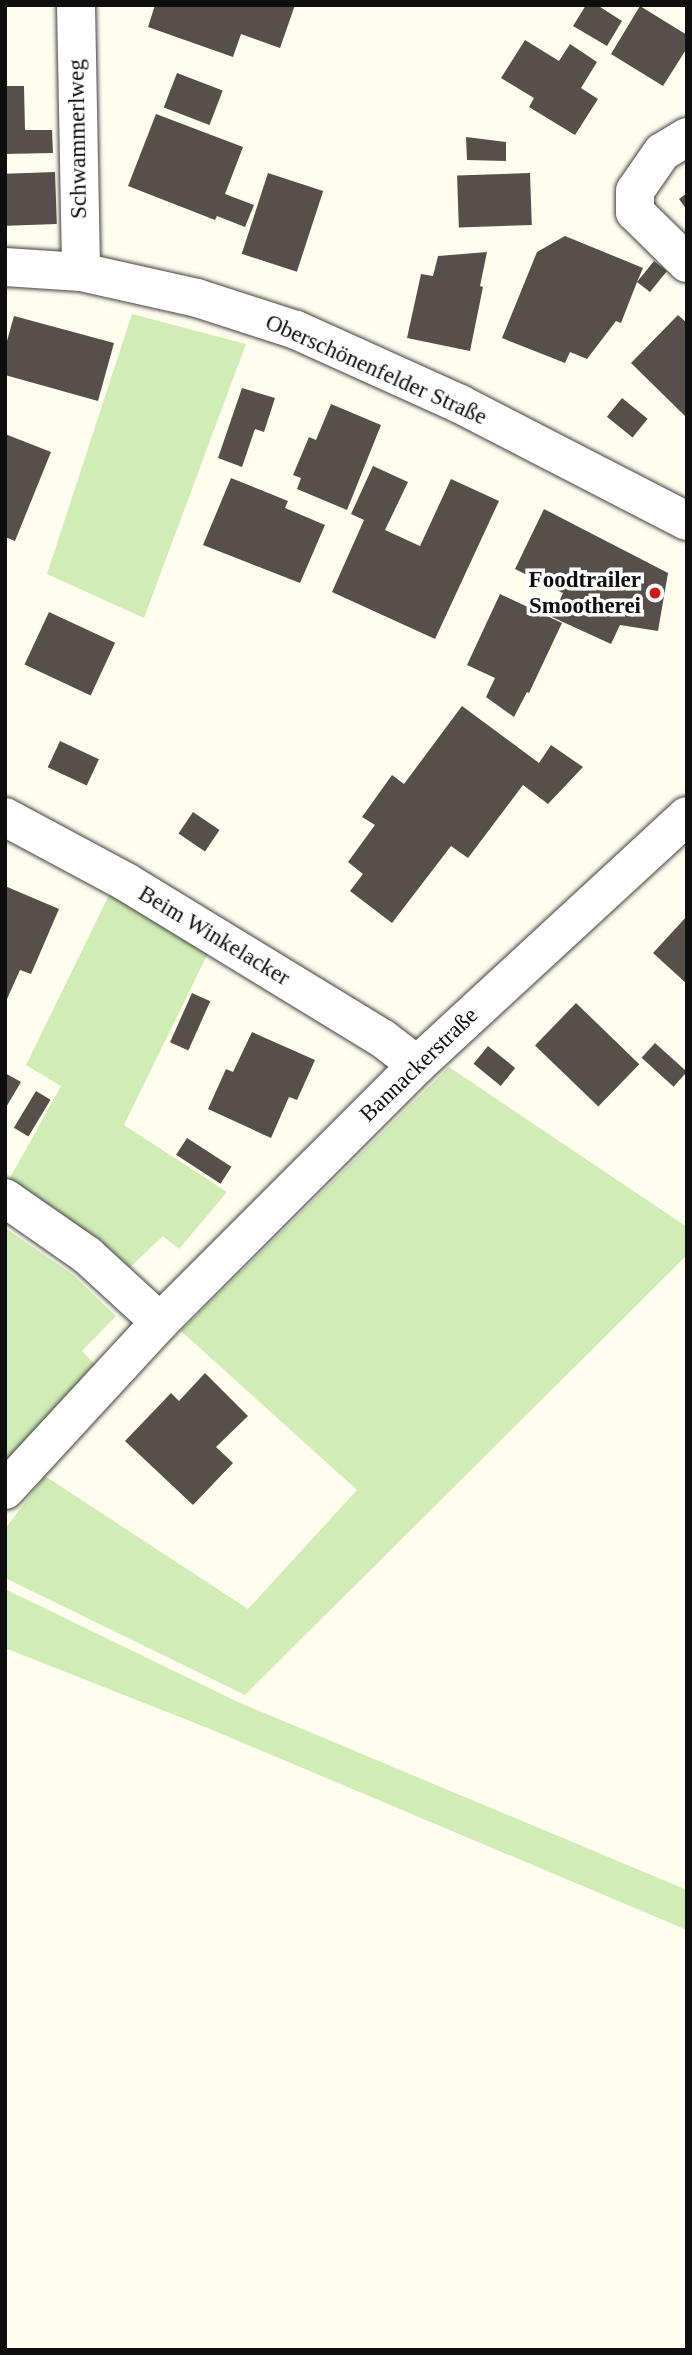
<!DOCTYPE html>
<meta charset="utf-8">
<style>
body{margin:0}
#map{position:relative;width:692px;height:2355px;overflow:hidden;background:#fffdee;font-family:Georgia,serif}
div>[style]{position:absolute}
.green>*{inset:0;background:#cfedb4}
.building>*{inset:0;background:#574f49;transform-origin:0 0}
.roads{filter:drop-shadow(0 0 2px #414141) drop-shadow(0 0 2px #414141)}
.minor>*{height:38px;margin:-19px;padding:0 19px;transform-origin:19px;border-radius:19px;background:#fff}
.dots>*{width:19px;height:19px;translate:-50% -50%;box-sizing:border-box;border:4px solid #fff;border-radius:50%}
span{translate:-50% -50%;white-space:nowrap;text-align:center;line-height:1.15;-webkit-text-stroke:7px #fff;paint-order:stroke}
.street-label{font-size:23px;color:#0e0e0e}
.poi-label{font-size:23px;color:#0e0e0e;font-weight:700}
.right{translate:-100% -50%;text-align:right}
.frame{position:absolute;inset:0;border:7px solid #0e0e0e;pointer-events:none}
</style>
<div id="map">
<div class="green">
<i style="clip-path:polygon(132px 314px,246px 344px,144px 618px,47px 574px)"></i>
<i style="clip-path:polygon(110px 893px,210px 949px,124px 1125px,227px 1192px,179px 1249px,163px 1236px,126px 1271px,6px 1185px,61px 1086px,26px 1065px)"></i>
<i style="clip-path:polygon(449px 1067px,687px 1227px,687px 1255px,245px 1695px,5px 1578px,5px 1529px,45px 1476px,248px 1609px,357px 1490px,181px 1331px)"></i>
<i style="clip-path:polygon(5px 1228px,72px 1274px,116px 1316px,82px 1351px,100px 1370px,5px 1470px)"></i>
<i style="clip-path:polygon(5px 1589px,240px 1703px,687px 1890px,687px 1930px,210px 1729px,5px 1648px)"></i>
</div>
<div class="building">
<i style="clip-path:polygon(155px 5px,295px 5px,280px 48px,241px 34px,233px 57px,148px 27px)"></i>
<i style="clip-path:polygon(586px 5px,597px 5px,622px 21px,607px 46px,573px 26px)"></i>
<i style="clip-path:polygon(640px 6px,687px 35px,687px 48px,663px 86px,611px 54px)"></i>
<i style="clip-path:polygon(525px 40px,559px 61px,570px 44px,597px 62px,581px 88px,598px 99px,575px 135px,529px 107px,534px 98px,501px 78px)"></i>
<i style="left:177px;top:73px;width:49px;height:37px;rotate:21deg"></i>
<i style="clip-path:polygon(5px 86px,24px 86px,25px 130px,52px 130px,53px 153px,5px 154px)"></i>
<i style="clip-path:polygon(156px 114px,243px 147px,225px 194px,254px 205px,245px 227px,217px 216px,215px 220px,128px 186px)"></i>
<i style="clip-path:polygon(466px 137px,506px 142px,506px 161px,467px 160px)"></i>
<i style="left:55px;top:172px;width:52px;height:50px;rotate:88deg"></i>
<i style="left:268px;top:173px;width:58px;height:85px;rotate:18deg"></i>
<i style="left:530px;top:173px;width:52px;height:73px;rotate:88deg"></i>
<i style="clip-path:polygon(687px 193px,687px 210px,679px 199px)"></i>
<i style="clip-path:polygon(565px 236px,643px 268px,637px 282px,654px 261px,667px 271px,650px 292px,637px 282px,621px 323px,616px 321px,587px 359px,570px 352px,565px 363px,502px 338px,537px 252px)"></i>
<i style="clip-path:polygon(487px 252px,480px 286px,483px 287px,470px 351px,407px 338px,421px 274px,433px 276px,438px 256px)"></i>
<i style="clip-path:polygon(678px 315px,687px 323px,687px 418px,631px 363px)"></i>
<i style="clip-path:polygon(14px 316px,114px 343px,98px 401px,5px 375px,5px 348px)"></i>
<i style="clip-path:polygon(242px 388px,275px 398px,264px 432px,255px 429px,242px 467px,218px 458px)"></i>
<i style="left:622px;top:398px;width:33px;height:24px;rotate:39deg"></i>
<i style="clip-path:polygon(331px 404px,381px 425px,347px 510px,297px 489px,301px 478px,293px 475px,309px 437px,316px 440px)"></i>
<i style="clip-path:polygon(5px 434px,51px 452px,15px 541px,5px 537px)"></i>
<i style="clip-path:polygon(373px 466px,408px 482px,385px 530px,420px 546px,451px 479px,499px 501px,435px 639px,332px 592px,364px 520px,351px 514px)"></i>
<i style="clip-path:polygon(231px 478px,288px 501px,285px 508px,325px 525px,300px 583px,203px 545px)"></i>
<i style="clip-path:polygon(544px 509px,668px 573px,658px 631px,620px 625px,611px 644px,552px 617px,563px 593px,515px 569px)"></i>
<i style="clip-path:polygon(500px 594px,562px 623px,529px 693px,527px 692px,514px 717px,486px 697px,495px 678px,467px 665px)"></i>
<i style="left:49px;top:612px;width:73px;height:58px;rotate:25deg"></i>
<i style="clip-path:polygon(462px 706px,539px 763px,551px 745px,583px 767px,548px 804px,523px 785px,468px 858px,451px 846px,392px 923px,350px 891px,363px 874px,348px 862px,375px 825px,362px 817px,392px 775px,404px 784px)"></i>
<i style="left:60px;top:741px;width:43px;height:29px;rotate:25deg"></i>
<i style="left:193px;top:812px;width:32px;height:26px;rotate:34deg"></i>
<i style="clip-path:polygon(5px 886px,59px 909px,31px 974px,20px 970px,7px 999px)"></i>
<i style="clip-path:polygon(687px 916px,687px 984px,653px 953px)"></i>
<i style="left:192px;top:993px;width:20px;height:54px;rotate:24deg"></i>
<i style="left:576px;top:1003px;width:88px;height:59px;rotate:44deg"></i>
<i style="clip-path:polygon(252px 1032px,315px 1060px,297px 1100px,289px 1097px,271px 1138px,208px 1109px,226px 1069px,233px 1072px)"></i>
<i style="left:655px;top:1043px;width:43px;height:20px;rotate:42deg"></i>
<i style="left:488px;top:1046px;width:35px;height:23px;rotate:39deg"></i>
<i style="clip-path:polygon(5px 1073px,21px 1082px,5px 1109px)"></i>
<i style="left:36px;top:1091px;width:17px;height:43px;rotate:31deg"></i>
<i style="left:187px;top:1138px;width:53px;height:20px;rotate:33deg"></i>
<i style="clip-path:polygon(205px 1373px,248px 1416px,216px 1447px,233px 1463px,193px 1505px,125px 1441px,171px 1393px,179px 1401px)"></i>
</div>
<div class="roads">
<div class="minor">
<i style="left:76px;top:5px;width:267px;rotate:88.9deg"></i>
<i style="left:687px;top:137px;width:29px;rotate:149deg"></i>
<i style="left:662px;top:152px;width:47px;rotate:124.7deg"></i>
<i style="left:635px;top:191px;width:21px;rotate:90deg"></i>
<i style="left:635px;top:212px;width:73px;rotate:44.4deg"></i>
<i style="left:5px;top:267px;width:76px;rotate:3.8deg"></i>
<i style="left:81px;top:272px;width:119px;rotate:12.6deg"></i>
<i style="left:197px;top:298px;width:104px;rotate:17.9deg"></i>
<i style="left:296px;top:330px;width:180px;rotate:24.3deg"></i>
<i style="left:460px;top:404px;width:255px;rotate:27.3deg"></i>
<i style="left:5px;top:817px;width:137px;rotate:28.2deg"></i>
<i style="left:126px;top:882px;width:300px;rotate:31.4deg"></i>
<i style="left:382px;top:1038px;width:44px;rotate:37.6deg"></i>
<i style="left:5px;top:1198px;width:100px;rotate:34.8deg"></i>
<i style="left:87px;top:1255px;width:99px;rotate:42.5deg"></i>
<i style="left:5px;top:1490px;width:229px;rotate:-47.3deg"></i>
<i style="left:160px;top:1322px;width:363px;rotate:-45deg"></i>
<i style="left:417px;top:1065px;width:367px;rotate:-42.7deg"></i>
</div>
</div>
<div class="dots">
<i style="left:655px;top:593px;background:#ca1b1a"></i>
</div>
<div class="street-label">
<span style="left:78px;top:139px;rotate:-91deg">Schwammerlweg</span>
<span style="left:376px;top:370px;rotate:24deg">Oberschönenfelder Straße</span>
<span style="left:214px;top:936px;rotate:31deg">Beim Winkelacker</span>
<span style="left:419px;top:1065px;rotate:-44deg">Bannackerstraße</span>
</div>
<div class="poi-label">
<span class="right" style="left:641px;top:593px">Foodtrailer<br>Smootherei</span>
</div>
<div class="frame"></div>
</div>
